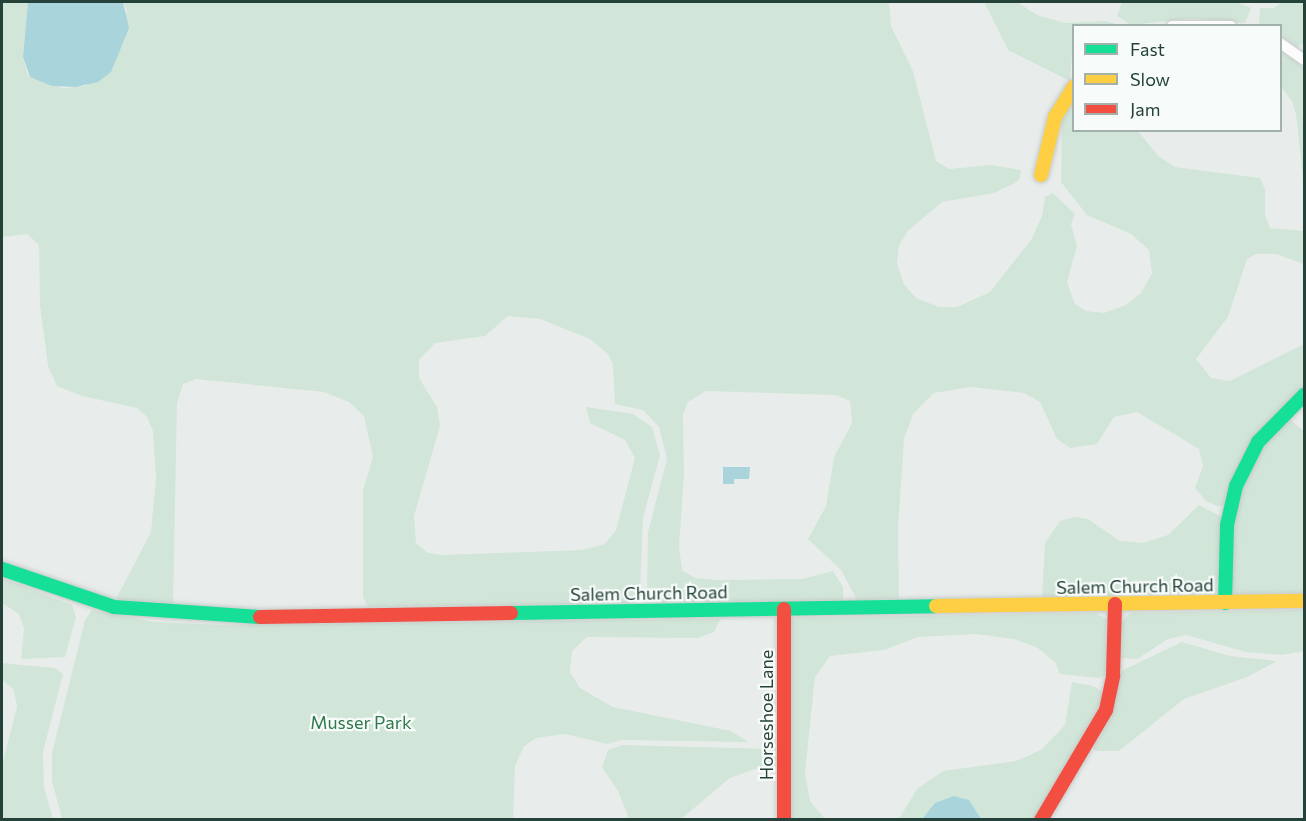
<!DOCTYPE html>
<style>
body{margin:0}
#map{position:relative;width:1306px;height:821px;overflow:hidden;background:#e8edeb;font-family:Commissioner,sans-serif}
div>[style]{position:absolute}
.green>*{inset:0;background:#d1e6d8}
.water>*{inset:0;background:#a9d4db}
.roads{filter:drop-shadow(0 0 2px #c5cac8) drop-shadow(0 0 2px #c5cac8)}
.street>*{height:10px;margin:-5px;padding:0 5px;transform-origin:5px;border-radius:5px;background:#fcfcfc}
.fast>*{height:14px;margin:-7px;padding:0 7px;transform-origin:7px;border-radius:7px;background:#16e098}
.slow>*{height:14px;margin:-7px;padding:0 7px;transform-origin:7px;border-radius:7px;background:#ffcf43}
.jam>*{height:14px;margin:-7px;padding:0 7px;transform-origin:7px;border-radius:7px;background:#f24e42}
span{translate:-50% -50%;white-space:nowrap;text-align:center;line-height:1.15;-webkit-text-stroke:4.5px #f7fbf9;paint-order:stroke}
.street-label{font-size:18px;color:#24423a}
.park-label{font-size:18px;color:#2d7a4b}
.frame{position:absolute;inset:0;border:3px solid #24423a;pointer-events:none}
.legend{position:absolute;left:1072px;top:24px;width:210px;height:108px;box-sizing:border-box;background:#f7fbf9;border:2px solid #a3b1ad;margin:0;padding:8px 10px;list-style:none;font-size:18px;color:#24423a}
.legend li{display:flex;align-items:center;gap:12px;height:30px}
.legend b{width:30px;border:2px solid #a3b1ad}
</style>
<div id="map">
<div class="green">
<i style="clip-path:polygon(2px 2px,28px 2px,23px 57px,28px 76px,63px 88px,85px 86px,113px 68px,127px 11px,123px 2px,889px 2px,891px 26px,913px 71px,936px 161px,949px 169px,992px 165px,1021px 170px,1020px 179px,1015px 183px,994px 193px,942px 202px,908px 231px,899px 245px,897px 264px,904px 284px,916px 298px,939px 307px,957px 307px,990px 292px,1031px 240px,1042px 216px,1045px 197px,1053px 193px,1075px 214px,1071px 224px,1077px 246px,1067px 282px,1075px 304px,1086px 311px,1104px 313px,1126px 305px,1141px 293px,1152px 273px,1149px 250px,1131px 234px,1087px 215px,1061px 182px,1062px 118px,1073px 96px,1074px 130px,1138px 131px,1158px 156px,1175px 167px,1260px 178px,1265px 189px,1265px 215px,1270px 228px,1304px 231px,1304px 264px,1276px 254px,1256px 254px,1247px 259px,1228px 317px,1196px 359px,1211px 378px,1230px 381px,1304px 344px,1304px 387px,1254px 438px,1237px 469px,1224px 506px,1217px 506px,1206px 501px,1195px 488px,1203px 466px,1199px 449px,1137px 412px,1114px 417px,1097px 444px,1070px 448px,1057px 439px,1040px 402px,1024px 393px,971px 387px,934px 393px,913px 414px,904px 439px,898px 530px,899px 599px,857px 600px,841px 570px,808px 539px,826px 506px,834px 457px,852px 423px,850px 401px,836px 395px,706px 391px,688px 402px,683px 415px,684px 475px,679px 547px,682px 570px,695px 578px,716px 580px,802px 579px,833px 571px,843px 587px,843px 600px,653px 603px,647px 591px,648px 532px,667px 459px,659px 427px,643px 410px,615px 404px,613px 364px,607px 353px,590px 339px,540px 319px,508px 316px,485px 336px,435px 343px,419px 360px,419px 378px,437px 407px,440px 426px,414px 516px,416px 543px,428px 553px,443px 555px,582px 550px,605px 544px,616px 530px,635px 458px,625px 440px,590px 423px,586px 407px,633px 414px,652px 427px,660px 455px,643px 518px,640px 593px,635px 603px,368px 607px,363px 597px,363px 490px,373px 457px,364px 416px,349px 402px,324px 392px,196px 379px,183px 384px,177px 403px,173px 606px,116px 599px,151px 532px,156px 478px,153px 431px,147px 417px,137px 408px,82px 396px,57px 386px,48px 366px,40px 306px,39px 245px,27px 234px,2px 237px)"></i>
<i style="clip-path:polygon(984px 2px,1017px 2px,1037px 15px,1065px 23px,1105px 21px,1119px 25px,1074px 26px,1070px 81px,1008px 50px)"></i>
<i style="clip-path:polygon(1122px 2px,1236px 2px,1251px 8px,1245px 23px,1192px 18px,1131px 25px,1117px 16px)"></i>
<i style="clip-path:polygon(1282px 2px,1304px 2px,1304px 43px,1297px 47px,1281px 36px,1280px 26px,1259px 25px,1260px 8px,1274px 8px)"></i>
<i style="clip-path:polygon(1281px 50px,1304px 68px,1304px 188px,1296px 114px,1292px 101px,1281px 87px)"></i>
<i style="clip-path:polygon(1288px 418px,1304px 431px,1304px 593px,1235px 594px,1231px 587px,1235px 512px,1258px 452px)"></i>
<i style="clip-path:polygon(1199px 505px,1222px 517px,1217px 593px,1042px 597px,1045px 543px,1060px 521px,1075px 517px,1088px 519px,1120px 541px,1143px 543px,1168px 535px)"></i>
<i style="clip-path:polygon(2px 578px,72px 605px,76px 617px,65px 657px,21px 659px,24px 628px,19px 614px,2px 603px)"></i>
<i style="clip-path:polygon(92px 610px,154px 622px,222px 625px,720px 619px,714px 632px,698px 638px,587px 637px,572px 651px,570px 672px,580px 688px,613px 707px,731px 731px,748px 742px,621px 740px,607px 744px,565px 734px,536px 738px,524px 746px,515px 766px,513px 819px,62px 819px,52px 781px,52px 753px,85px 620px)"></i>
<i style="clip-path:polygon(1304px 610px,1304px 651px,1282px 655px,1246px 652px,1186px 635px,1168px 639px,1137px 659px,1120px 658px,1121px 622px,1130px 613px)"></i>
<i style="clip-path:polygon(1096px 613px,1109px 621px,1108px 675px,1099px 678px,1060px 674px,1055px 662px,1038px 648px,1014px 639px,976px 634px,918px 637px,884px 650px,830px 656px,815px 677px,805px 772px,810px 801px,825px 819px,787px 819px,790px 618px)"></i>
<i style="clip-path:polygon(1182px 642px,1230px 656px,1277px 661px,1247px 677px,1184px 699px,1119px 751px,1096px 751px,1093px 748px,1112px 711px,1119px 672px)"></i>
<i style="clip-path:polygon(2px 663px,55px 668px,63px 674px,43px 752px,44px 787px,53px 819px,2px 819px,2px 765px,17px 707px,14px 690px,2px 680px)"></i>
<i style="clip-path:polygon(1072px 682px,1093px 686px,1105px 693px,1091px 731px,1035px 819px,981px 819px,966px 799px,959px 797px,927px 812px,922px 819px,898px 820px,917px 789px,943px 771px,1016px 761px,1041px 750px,1065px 725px)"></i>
<i style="clip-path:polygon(622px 745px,773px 749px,782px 751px,782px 765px,755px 769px,730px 778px,681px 819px,629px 819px,618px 791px,602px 767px,608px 750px)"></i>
</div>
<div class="water">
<i style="clip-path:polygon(28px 2px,123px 2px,129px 28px,111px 72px,98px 82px,76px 87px,52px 86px,30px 77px,23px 57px)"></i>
<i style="clip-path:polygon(723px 467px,750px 467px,749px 479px,734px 479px,734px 484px,723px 484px)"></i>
<i style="clip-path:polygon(954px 796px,969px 800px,981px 819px,922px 819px,935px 803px)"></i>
</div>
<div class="roads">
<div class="street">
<i style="left:1172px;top:26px;width:59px"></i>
<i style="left:1280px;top:43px;width:29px;rotate:35deg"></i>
</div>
<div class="fast">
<i style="left:2px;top:569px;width:118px;rotate:18.7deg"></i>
<i style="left:114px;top:607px;width:146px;rotate:3.9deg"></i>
<i style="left:1225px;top:603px;width:78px;rotate:-88.5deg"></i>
<i style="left:1227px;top:525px;width:40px;rotate:-77deg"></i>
<i style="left:1236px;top:486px;width:49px;rotate:-63.4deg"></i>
<i style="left:1258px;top:442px;width:66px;rotate:-45.6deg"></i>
<i style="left:511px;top:613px;width:425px;rotate:-0.9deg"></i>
</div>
<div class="slow">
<i style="left:1041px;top:175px;width:60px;rotate:-76.4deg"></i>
<i style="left:1055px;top:117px;width:36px;rotate:-58deg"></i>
<i style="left:936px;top:606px;width:368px;rotate:-0.8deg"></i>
</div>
<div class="jam">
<i style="left:784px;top:609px;width:211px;rotate:90deg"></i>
<i style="left:260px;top:617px;width:251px;rotate:-0.9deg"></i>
<i style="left:1041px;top:820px;width:128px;rotate:-59.4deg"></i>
<i style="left:1106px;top:710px;width:35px;rotate:-78deg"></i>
<i style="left:1113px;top:676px;width:72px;rotate:-88.4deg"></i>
</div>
</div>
<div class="street-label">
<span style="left:1135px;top:586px;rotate:-1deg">Salem Church Road</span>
<span style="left:649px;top:593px;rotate:-1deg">Salem Church Road</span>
<span style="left:766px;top:715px;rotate:-90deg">Horseshoe Lane</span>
</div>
<div class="park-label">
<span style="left:361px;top:722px">Musser Park</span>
</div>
<div class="frame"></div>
<ul class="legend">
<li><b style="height:8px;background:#16e098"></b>Fast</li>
<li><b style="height:8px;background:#ffcf43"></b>Slow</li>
<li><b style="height:8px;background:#f24e42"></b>Jam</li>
</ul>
</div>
